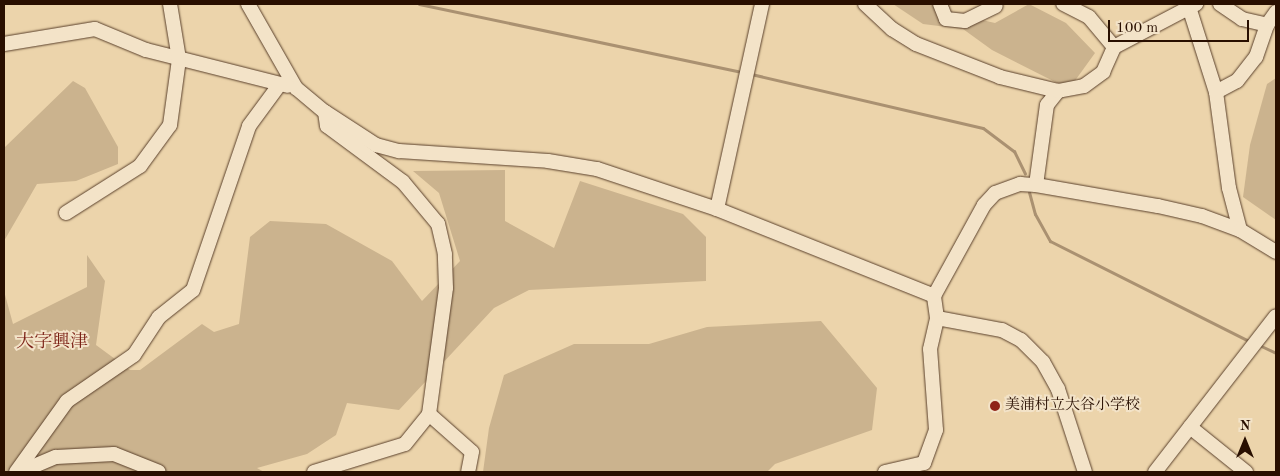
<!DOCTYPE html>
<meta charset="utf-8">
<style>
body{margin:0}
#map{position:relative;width:1280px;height:476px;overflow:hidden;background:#ecd4ab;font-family:"Old Standard TT","Noto Serif JP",serif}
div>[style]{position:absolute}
.green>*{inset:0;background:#cbb38e}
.stream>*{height:3px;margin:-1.5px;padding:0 1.5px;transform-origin:1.5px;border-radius:1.5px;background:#aa9171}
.roads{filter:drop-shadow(0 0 1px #5a402b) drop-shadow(0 0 1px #5a402b)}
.minor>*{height:14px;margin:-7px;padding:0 7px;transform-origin:7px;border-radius:7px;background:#f3e3c8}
.dots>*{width:14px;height:14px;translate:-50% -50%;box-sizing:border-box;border:2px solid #f3e3c8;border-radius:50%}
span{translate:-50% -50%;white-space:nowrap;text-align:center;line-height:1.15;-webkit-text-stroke:4px #f3e3c8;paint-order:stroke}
.poi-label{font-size:15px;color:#290f00}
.left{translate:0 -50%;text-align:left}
.quarter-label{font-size:18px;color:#7a1f14}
.frame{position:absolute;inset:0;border:5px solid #290f00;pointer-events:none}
.north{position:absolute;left:1220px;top:416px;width:50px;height:50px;-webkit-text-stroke:4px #f3e3c8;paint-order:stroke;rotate:0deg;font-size:14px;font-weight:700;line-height:20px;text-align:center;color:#290f00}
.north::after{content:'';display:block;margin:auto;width:18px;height:22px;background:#290f00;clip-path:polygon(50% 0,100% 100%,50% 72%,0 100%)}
.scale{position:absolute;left:1108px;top:20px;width:141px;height:22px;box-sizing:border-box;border:2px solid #290f00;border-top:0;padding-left:6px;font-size:15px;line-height:18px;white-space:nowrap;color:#290f00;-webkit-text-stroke:4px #f3e3c8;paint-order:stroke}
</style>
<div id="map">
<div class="green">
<i style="clip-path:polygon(893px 4px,932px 4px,943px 11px,995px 23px,1029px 4px,1066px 23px,1095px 53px,1069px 89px,992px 50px,963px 29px,923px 24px)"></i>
<i style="clip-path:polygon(1276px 78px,1276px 220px,1243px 197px,1250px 145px,1267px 84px)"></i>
<i style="clip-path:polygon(73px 81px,85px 88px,118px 147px,118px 164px,76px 181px,37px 184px,4px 241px,4px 148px)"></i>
<i style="clip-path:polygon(505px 170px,505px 221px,554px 248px,580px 181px,683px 214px,706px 237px,706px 281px,529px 290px,494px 308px,399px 410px,347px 403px,336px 435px,307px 454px,257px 468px,264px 472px,4px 472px,4px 291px,13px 324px,87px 287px,87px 255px,105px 281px,96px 345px,130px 370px,140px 370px,202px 324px,214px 332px,239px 324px,250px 237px,270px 221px,326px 224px,392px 261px,422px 301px,460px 261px,439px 193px,413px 171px)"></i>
<i style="clip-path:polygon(821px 321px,877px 388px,872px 430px,775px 464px,767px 472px,483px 472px,489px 428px,504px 375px,574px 344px,649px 344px,707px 327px)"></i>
</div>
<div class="stream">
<i style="left:419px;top:4px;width:326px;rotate:11.9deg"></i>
<i style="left:751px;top:74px;width:238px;rotate:13.1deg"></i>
<i style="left:983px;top:128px;width:39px;rotate:37deg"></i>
<i style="left:1014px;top:151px;width:25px;rotate:64deg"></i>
<i style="left:1029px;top:192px;width:23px;rotate:75deg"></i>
<i style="left:1035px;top:214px;width:31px;rotate:61deg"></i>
<i style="left:1050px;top:241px;width:225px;rotate:26.7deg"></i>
<i style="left:1259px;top:345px;width:19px;rotate:25deg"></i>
</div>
<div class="roads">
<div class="minor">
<i style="left:248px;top:4px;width:97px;rotate:60.3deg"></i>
<i style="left:296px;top:88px;width:38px;rotate:40deg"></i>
<i style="left:325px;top:112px;width:61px;rotate:32.9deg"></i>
<i style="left:376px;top:145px;width:24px;rotate:15deg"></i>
<i style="left:399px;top:151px;width:149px;rotate:3.8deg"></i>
<i style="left:548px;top:161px;width:50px;rotate:9.3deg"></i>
<i style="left:597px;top:169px;width:126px;rotate:18.4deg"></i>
<i style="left:717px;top:209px;width:234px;rotate:21.8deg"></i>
<i style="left:865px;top:4px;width:37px;rotate:43deg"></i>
<i style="left:892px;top:29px;width:28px;rotate:32deg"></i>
<i style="left:916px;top:44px;width:90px;rotate:21.4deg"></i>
<i style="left:1000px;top:77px;width:60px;rotate:13.6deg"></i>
<i style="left:940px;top:4px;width:16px;rotate:68deg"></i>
<i style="left:946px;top:19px;width:19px;rotate:6deg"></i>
<i style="left:965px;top:21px;width:34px;rotate:-26deg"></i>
<i style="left:1220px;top:4px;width:27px;rotate:34deg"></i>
<i style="left:1242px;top:19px;width:26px;rotate:13deg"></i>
<i style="left:1267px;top:25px;width:16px;rotate:-55deg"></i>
<i style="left:1189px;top:7px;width:89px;rotate:72.4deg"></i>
<i style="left:1216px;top:92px;width:97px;rotate:82.3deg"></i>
<i style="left:1229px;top:188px;width:43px;rotate:75.3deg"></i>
<i style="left:4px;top:44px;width:92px;rotate:-9.4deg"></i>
<i style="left:95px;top:29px;width:55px;rotate:22.4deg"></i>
<i style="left:146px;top:50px;width:146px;rotate:14.2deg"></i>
<i style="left:1114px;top:47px;width:93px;rotate:-27.7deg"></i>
<i style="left:1216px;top:92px;width:24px;rotate:-28deg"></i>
<i style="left:1237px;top:81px;width:31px;rotate:-52deg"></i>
<i style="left:1256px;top:57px;width:34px;rotate:-71deg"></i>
<i style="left:1036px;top:185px;width:81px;rotate:-82.2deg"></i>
<i style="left:1047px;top:105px;width:18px;rotate:-52deg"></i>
<i style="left:1058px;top:91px;width:26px;rotate:-11deg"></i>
<i style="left:1084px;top:86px;width:24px;rotate:-36deg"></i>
<i style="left:1103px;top:72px;width:27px;rotate:-66deg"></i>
<i style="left:1114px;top:47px;width:39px;rotate:-130deg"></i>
<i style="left:1089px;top:17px;width:29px;rotate:-153deg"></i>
<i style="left:717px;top:209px;width:210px;rotate:-77.6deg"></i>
<i style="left:66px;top:213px;width:88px;rotate:-32.4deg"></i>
<i style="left:140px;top:166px;width:51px;rotate:-53.8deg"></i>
<i style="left:170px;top:125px;width:67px;rotate:-82.2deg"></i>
<i style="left:179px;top:59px;width:56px;rotate:-99.3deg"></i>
<i style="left:937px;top:318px;width:66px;rotate:10.5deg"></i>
<i style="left:1002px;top:330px;width:21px;rotate:28deg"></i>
<i style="left:1021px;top:340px;width:31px;rotate:45deg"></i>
<i style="left:1043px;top:362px;width:31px;rotate:61deg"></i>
<i style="left:1058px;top:389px;width:87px;rotate:72deg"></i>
<i style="left:429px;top:414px;width:57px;rotate:41.5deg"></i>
<i style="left:472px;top:452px;width:20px;rotate:101deg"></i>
<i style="left:1190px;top:427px;width:72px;rotate:38.8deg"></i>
<i style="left:16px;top:472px;width:87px;rotate:-54.3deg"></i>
<i style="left:67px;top:401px;width:81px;rotate:-34.5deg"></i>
<i style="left:134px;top:355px;width:45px;rotate:-56.7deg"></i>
<i style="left:159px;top:317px;width:43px;rotate:-38.5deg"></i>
<i style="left:193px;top:290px;width:173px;rotate:-71.1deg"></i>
<i style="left:249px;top:126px;width:52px;rotate:-53.6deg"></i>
<i style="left:20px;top:472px;width:39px;rotate:-23deg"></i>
<i style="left:56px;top:457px;width:58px;rotate:-3deg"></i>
<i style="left:114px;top:454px;width:48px;rotate:21.8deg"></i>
<i style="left:314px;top:472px;width:95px;rotate:-17.1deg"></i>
<i style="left:405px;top:444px;width:38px;rotate:-51deg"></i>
<i style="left:429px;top:414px;width:127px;rotate:-82.3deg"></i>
<i style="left:446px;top:288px;width:34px;rotate:-92deg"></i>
<i style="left:445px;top:254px;width:31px;rotate:-103deg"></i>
<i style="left:438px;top:224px;width:55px;rotate:-129.8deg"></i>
<i style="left:403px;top:182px;width:94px;rotate:-143.6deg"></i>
<i style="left:327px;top:126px;width:14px;rotate:-98deg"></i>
<i style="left:885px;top:472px;width:40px;rotate:-13deg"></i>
<i style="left:924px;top:463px;width:35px;rotate:-70deg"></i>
<i style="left:936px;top:430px;width:81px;rotate:-94.2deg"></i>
<i style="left:930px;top:349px;width:32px;rotate:-77deg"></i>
<i style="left:937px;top:318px;width:22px;rotate:-98deg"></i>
<i style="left:934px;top:296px;width:104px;rotate:-61.2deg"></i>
<i style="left:984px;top:205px;width:16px;rotate:-47deg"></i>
<i style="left:995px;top:193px;width:27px;rotate:-20deg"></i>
<i style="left:1020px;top:184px;width:16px;rotate:4deg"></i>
<i style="left:1036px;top:185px;width:124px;rotate:9.8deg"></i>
<i style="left:1158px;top:206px;width:45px;rotate:12.8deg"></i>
<i style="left:1202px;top:216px;width:40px;rotate:20.2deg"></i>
<i style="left:1240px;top:230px;width:42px;rotate:31.4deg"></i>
<i style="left:1155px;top:472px;width:197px;rotate:-52.2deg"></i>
</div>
</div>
<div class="dots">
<i style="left:995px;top:406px;background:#8f2418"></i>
</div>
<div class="poi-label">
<span class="left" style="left:1005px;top:406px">美浦村立大谷小学校</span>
</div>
<div class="quarter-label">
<span style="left:52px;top:342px">大字興津</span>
</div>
<div class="frame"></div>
<div class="north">N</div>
<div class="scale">100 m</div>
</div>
